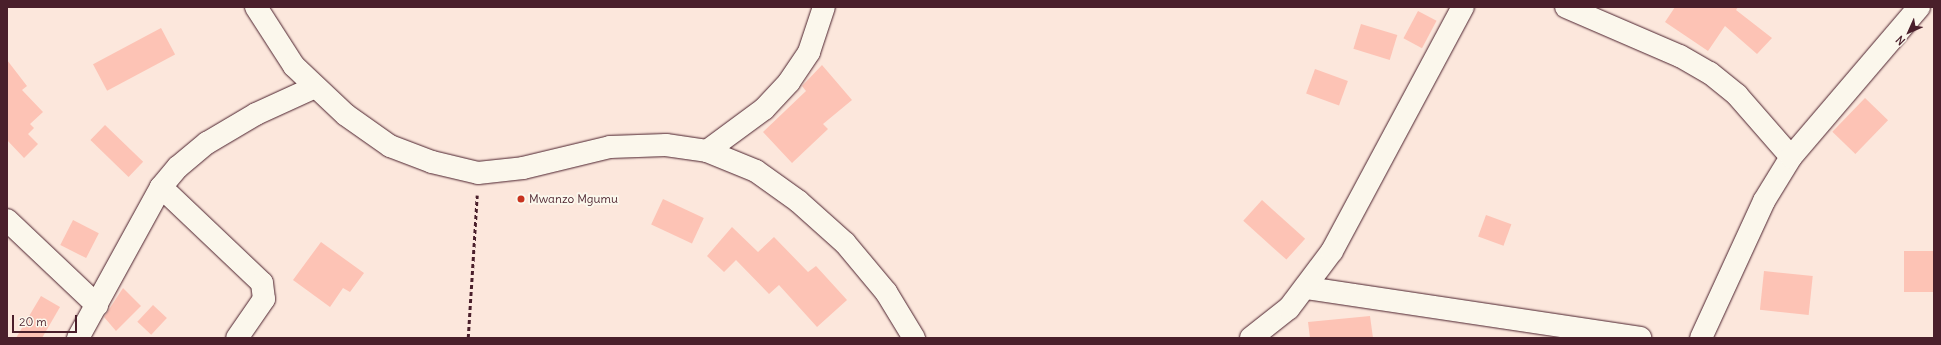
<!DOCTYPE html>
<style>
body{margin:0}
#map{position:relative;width:1941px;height:345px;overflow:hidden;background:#fce7dc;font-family:Delius,sans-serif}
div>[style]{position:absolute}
.building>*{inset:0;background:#fdc3b5;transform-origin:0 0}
.path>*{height:2.5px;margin-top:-1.25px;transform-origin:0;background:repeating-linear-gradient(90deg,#4a1f2b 0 4px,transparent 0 7px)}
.roads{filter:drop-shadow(0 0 1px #4a1f2b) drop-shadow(0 0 1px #4a1f2b)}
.street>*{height:22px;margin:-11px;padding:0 11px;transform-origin:11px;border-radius:11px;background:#fbf7ec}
.secondary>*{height:22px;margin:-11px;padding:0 11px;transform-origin:11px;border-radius:11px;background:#fbf7ec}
.dots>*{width:11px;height:11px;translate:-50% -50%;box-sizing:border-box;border:2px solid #fbf7ec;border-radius:50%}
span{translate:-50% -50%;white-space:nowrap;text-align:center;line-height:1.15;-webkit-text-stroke:4px #fbf7ec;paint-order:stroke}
.poi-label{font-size:12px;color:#4a1f2b}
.left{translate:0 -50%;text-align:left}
.frame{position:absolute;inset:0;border:8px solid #4a1f2b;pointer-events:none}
.north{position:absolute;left:1889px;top:12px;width:40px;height:40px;-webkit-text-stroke:3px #fbf7ec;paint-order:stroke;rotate:225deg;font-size:11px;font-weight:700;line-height:16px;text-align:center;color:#4a1f2b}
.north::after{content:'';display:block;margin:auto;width:14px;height:18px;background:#4a1f2b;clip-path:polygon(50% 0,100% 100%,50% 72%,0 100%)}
.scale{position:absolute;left:12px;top:315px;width:65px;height:18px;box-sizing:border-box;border:2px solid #4a1f2b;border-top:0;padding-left:5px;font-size:12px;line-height:14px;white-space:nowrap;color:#4a1f2b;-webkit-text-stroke:3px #fbf7ec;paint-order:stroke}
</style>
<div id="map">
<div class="building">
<i style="clip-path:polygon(1675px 7px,1738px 7px,1736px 10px,1772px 38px,1757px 54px,1725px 26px,1708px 51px,1665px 22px)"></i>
<i style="left:1418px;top:11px;width:21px;height:31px;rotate:28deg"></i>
<i style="left:1361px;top:24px;width:38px;height:26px;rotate:17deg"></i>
<i style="left:161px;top:28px;width:30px;height:77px;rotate:62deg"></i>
<i style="clip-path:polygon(7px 60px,27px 86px,22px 90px,43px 112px,30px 124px,34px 128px,28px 134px,38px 144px,24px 158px,7px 140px)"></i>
<i style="clip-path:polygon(822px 65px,852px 100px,823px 124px,828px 129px,792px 163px,763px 132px,806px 91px,802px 86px)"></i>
<i style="left:1315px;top:69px;width:35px;height:26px;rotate:20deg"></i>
<i style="left:1865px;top:98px;width:32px;height:47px;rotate:44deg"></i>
<i style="left:105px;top:125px;width:53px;height:21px;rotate:44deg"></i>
<i style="left:663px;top:199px;width:45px;height:28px;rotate:25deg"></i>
<i style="left:1262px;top:200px;width:58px;height:28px;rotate:42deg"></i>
<i style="left:1486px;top:215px;width:27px;height:23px;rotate:20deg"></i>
<i style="left:73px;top:220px;width:29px;height:28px;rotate:27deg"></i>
<i style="clip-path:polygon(732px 227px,758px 252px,774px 237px,808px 272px,816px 266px,847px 300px,817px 327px,779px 285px,769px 294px,736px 260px,724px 272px,707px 256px)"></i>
<i style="clip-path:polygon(321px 242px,364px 273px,350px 292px,343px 288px,330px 307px,293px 280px)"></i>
<i style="left:1934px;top:251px;width:41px;height:30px;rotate:90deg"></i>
<i style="left:1764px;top:271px;width:49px;height:39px;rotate:6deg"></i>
<i style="clip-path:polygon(123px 288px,141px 306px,116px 331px,104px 317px)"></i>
<i style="clip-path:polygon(41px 296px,60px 307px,42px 338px,16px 338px)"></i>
<i style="left:153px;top:305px;width:19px;height:23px;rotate:43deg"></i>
<i style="clip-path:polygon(1370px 316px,1373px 338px,1310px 338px,1308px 322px)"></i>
</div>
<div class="path">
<i style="left:468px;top:338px;width:143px;rotate:-86.4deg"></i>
</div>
<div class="roads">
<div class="street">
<i style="left:1566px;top:7px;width:124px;rotate:23.3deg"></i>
<i style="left:1680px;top:56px;width:34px;rotate:30deg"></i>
<i style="left:1710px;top:73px;width:35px;rotate:39deg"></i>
<i style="left:1737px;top:95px;width:82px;rotate:48.9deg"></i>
<i style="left:707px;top:151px;width:71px;rotate:-36.4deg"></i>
<i style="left:764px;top:109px;width:37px;rotate:-47deg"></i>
<i style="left:789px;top:82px;width:36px;rotate:-56deg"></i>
<i style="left:809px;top:52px;width:47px;rotate:-71.6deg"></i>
<i style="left:161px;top:187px;width:139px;rotate:43.5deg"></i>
<i style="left:262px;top:283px;width:16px;rotate:83deg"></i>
<i style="left:264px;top:299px;width:47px;rotate:124.7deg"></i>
<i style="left:7px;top:220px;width:124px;rotate:43.4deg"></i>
<i style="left:1307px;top:288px;width:337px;rotate:8.5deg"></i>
<i style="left:78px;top:338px;width:172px;rotate:-61.2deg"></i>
<i style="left:161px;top:187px;width:26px;rotate:-50deg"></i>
<i style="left:178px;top:167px;width:38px;rotate:-40deg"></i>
<i style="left:207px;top:143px;width:57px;rotate:-30.6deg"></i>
<i style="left:256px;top:114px;width:65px;rotate:-24.6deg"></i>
<i style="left:1251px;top:338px;width:48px;rotate:-38.3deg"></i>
<i style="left:1289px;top:308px;width:71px;rotate:-53deg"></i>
<i style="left:1332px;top:251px;width:277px;rotate:-61.8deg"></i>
<i style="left:1701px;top:338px;width:151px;rotate:-65.3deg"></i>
<i style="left:1764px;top:201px;width:52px;rotate:-58.5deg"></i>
<i style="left:1791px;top:157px;width:197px;rotate:-49.5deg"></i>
</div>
<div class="secondary">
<i style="left:256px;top:7px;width:70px;rotate:57.2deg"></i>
<i style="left:294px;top:66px;width:71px;rotate:43.3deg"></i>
<i style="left:346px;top:115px;width:54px;rotate:35.2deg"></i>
<i style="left:390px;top:146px;width:45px;rotate:20.9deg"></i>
<i style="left:432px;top:162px;width:47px;rotate:13.4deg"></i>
<i style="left:478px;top:173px;width:45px;rotate:-6.3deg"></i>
<i style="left:523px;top:168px;width:89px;rotate:-13.6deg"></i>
<i style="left:610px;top:147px;width:56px;rotate:-2deg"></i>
<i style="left:666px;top:145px;width:41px;rotate:8.3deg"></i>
<i style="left:707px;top:151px;width:53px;rotate:22.2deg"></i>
<i style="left:756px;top:171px;width:52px;rotate:35.5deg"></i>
<i style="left:798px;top:201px;width:63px;rotate:41.8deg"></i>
<i style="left:845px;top:243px;width:64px;rotate:50.1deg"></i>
<i style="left:886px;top:292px;width:54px;rotate:58.7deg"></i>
</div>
</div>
<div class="dots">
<i style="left:521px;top:199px;background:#c8321e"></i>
</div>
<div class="poi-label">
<span class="left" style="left:529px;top:199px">Mwanzo Mgumu</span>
</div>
<div class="frame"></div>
<div class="north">N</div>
<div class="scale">20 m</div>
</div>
